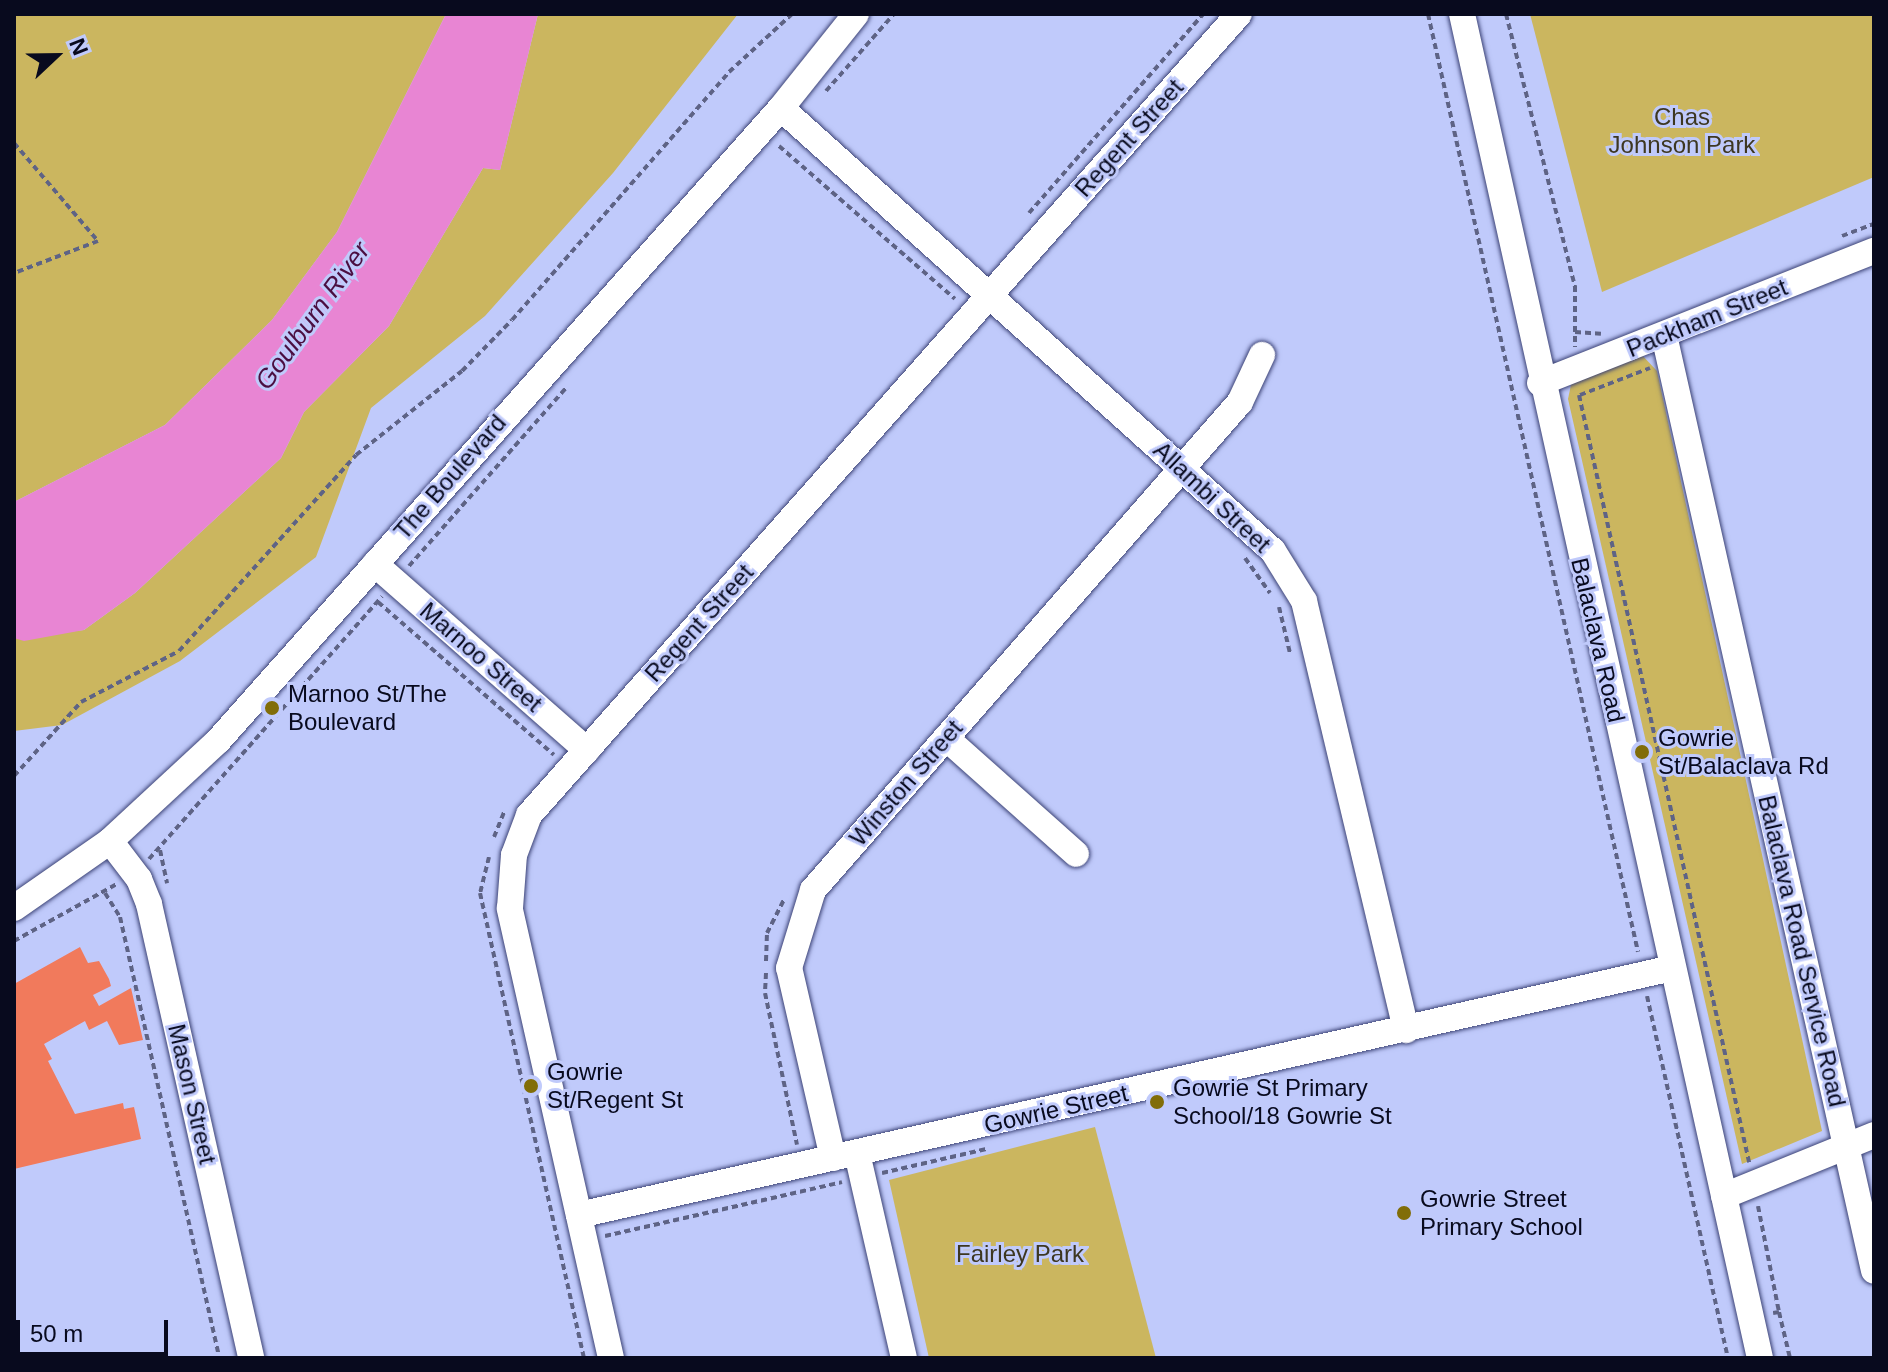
<!DOCTYPE html>
<style>
body{margin:0}
#map{position:relative;width:1888px;height:1372px;overflow:hidden;background:#c0cafb;font-family:Arial,sans-serif}
div>[style]{position:absolute}
.green>*{inset:0;background:#cbb65f}
.water>*{inset:0;background:#e885d3}
.building>*{inset:0;background:#f17a5c}
.path>*{height:4px;margin-top:-2px;transform-origin:0;background:repeating-linear-gradient(90deg,#5e6385 0 6px,transparent 0 10px)}
.roads{filter:drop-shadow(0 0 2px #3c4376) drop-shadow(0 0 2px #3c4376)}
.minor>*{height:26px;margin:-13px;padding:0 13px;transform-origin:13px;border-radius:13px;background:#fff}
.dots>*{width:22px;height:22px;translate:-50% -50%;box-sizing:border-box;border:4px solid #c0cafb;border-radius:50%}
span{translate:-50% -50%;white-space:nowrap;text-align:center;line-height:1.15;-webkit-text-stroke:6px #c0cafb;paint-order:stroke}
.park-label{font-size:24px;color:#3d3721}
.street-label{font-size:24px;color:#080a1e}
.poi-label{font-size:24px;color:#080a1e}
.left{translate:0 -50%;text-align:left}
.water-label{font-size:26px;color:#4b0e41;font-style:italic}
.frame{position:absolute;inset:0;border:16px solid #080a1e;pointer-events:none}
.north{position:absolute;left:16px;top:16px;width:80px;height:80px;-webkit-text-stroke:6px #c0cafb;paint-order:stroke;rotate:68deg;font-size:22px;font-weight:700;line-height:32px;text-align:center;color:#080a1e}
.north::after{content:'';display:block;margin:auto;width:28px;height:36px;background:#080a1e;clip-path:polygon(50% 0,100% 100%,50% 72%,0 100%)}
.scale{position:absolute;left:16px;top:1320px;width:152px;height:36px;box-sizing:border-box;border:4px solid #080a1e;border-top:0;padding-left:10px;font-size:24px;line-height:28px;white-space:nowrap;color:#080a1e;-webkit-text-stroke:6px #c0cafb;paint-order:stroke}
</style>
<div id="map">
<div class="green">
<i style="clip-path:polygon(14px 14px,446px 14px,337px 232px,272px 320px,165px 425px,14px 502px)"></i>
<i style="clip-path:polygon(538px 14px,738px 14px,613px 173px,485px 316px,371px 408px,316px 557px,180px 661px,62px 725px,14px 731px,14px 638px,84px 630px,135px 593px,281px 458px,304px 412px,389px 326px,483px 168px,500px 170px)"></i>
<i style="clip-path:polygon(1530px 14px,1874px 14px,1874px 177px,1602px 292px)"></i>
<i style="clip-path:polygon(1641px 354px,1657px 371px,1822px 1131px,1742px 1164px,1568px 399px,1572px 380px)"></i>
<i style="clip-path:polygon(1095px 1127px,1156px 1358px,929px 1358px,889px 1180px)"></i>
</div>
<div class="water">
<i style="clip-path:polygon(446px 14px,538px 14px,500px 170px,483px 168px,389px 326px,304px 412px,281px 458px,135px 593px,84px 630px,24px 641px,14px 638px,14px 502px,165px 425px,272px 320px,337px 232px)"></i>
</div>
<div class="building">
<i style="clip-path:polygon(80px 947px,88px 963px,99px 961px,109px 979px,111px 986px,93px 995px,99px 1006px,131px 988px,143px 1040px,119px 1045px,107px 1021px,89px 1030px,85px 1021px,44px 1044px,52px 1059px,48px 1061px,75px 1114px,123px 1103px,124px 1109px,134px 1107px,141px 1139px,14px 1169px,14px 984px)"></i>
</div>
<div class="path">
<i style="left:1428px;top:14px;width:961px;rotate:77.38deg"></i>
<i style="left:1506px;top:14px;width:281px;rotate:75.8deg"></i>
<i style="left:1575px;top:286px;width:61px;rotate:90deg"></i>
<i style="left:826px;top:91px;width:103px;rotate:-48.6deg"></i>
<i style="left:14px;top:143px;width:129px;rotate:49.4deg"></i>
<i style="left:98px;top:241px;width:90px;rotate:159.1deg"></i>
<i style="left:779px;top:146px;width:233px;rotate:41deg"></i>
<i style="left:1029px;top:213px;width:264px;rotate:-48.8deg"></i>
<i style="left:1842px;top:236px;width:34px;rotate:-21deg"></i>
<i style="left:1575px;top:332px;width:26px;rotate:4deg"></i>
<i style="left:1579px;top:395px;width:786px;rotate:77.5deg"></i>
<i style="left:1580px;top:395px;width:75px;rotate:-21.1deg"></i>
<i style="left:1245px;top:558px;width:43px;rotate:54.5deg"></i>
<i style="left:409px;top:566px;width:239px;rotate:-48.6deg"></i>
<i style="left:378px;top:602px;width:233px;rotate:41deg"></i>
<i style="left:1279px;top:607px;width:47px;rotate:76.6deg"></i>
<i style="left:14px;top:776px;width:100px;rotate:-47.8deg"></i>
<i style="left:81px;top:702px;width:110px;rotate:-27.5deg"></i>
<i style="left:179px;top:651px;width:264px;rotate:-47.9deg"></i>
<i style="left:356px;top:455px;width:135px;rotate:-38.4deg"></i>
<i style="left:462px;top:371px;width:71px;rotate:-45.6deg"></i>
<i style="left:512px;top:320px;width:330px;rotate:-48.8deg"></i>
<i style="left:729px;top:72px;width:86px;rotate:-42.6deg"></i>
<i style="left:494px;top:837px;width:27px;rotate:-68deg"></i>
<i style="left:160px;top:850px;width:34px;rotate:78deg"></i>
<i style="left:489px;top:857px;width:37px;rotate:104deg"></i>
<i style="left:480px;top:893px;width:476px;rotate:77.4deg"></i>
<i style="left:149px;top:859px;width:351px;rotate:-48.4deg"></i>
<i style="left:105px;top:893px;width:28px;rotate:58deg"></i>
<i style="left:120px;top:917px;width:452px;rotate:77.3deg"></i>
<i style="left:14px;top:941px;width:118px;rotate:-29deg"></i>
<i style="left:766px;top:961px;width:28px;rotate:-88deg"></i>
<i style="left:767px;top:933px;width:39px;rotate:-63deg"></i>
<i style="left:766px;top:973px;width:20px;rotate:93deg"></i>
<i style="left:765px;top:993px;width:155px;rotate:78.1deg"></i>
<i style="left:1647px;top:996px;width:371px;rotate:77.4deg"></i>
<i style="left:882px;top:1173px;width:107px;rotate:-13deg"></i>
<i style="left:1758px;top:1206px;width:108px;rotate:78.8deg"></i>
<i style="left:1779px;top:1312px;width:6px;rotate:171deg"></i>
<i style="left:605px;top:1236px;width:243px;rotate:-12.8deg"></i>
<i style="left:1779px;top:1312px;width:47px;rotate:76.6deg"></i>
</div>
<div class="roads">
<div class="minor">
<i style="left:1462px;top:14px;width:1377px;rotate:77.5deg"></i>
<i style="left:781px;top:108px;width:662px;rotate:42deg"></i>
<i style="left:1273px;top:551px;width:59px;rotate:58.2deg"></i>
<i style="left:1304px;top:601px;width:441px;rotate:76.6deg"></i>
<i style="left:1664px;top:335px;width:959px;rotate:77.35deg"></i>
<i style="left:1540px;top:383px;width:359px;rotate:-21.6deg"></i>
<i style="left:375px;top:564px;width:282px;rotate:41.3deg"></i>
<i style="left:946px;top:738px;width:174px;rotate:41.7deg"></i>
<i style="left:110px;top:841px;width:48px;rotate:52.7deg"></i>
<i style="left:139px;top:879px;width:27px;rotate:68deg"></i>
<i style="left:149px;top:904px;width:465px;rotate:77.3deg"></i>
<i style="left:14px;top:908px;width:117px;rotate:-34.9deg"></i>
<i style="left:110px;top:841px;width:147px;rotate:-42.8deg"></i>
<i style="left:218px;top:741px;width:847px;rotate:-48.35deg"></i>
<i style="left:781px;top:108px;width:120px;rotate:-51.4deg"></i>
<i style="left:857px;top:1153px;width:210px;rotate:77.1deg"></i>
<i style="left:833px;top:1158px;width:195px;rotate:-103deg"></i>
<i style="left:789px;top:968px;width:82px;rotate:-72.9deg"></i>
<i style="left:813px;top:890px;width:648px;rotate:-48.81deg"></i>
<i style="left:1240px;top:402px;width:52px;rotate:-64.9deg"></i>
<i style="left:1724px;top:1196px;width:162px;rotate:-22.1deg"></i>
<i style="left:579px;top:1215px;width:1121px;rotate:-12.73deg"></i>
<i style="left:611px;top:1358px;width:461px;rotate:-102.7deg"></i>
<i style="left:510px;top:908px;width:53px;rotate:-85.7deg"></i>
<i style="left:514px;top:855px;width:43px;rotate:-69.4deg"></i>
<i style="left:529px;top:815px;width:1070px;rotate:-48.45deg"></i>
</div>
</div>
<div class="dots">
<i style="left:272px;top:708px;background:#816d08"></i>
<i style="left:1642px;top:752px;background:#816d08"></i>
<i style="left:531px;top:1086px;background:#816d08"></i>
<i style="left:1157px;top:1102px;background:#816d08"></i>
<i style="left:1404px;top:1213px;background:#816d08"></i>
</div>
<div class="park-label">
<span style="left:1682px;top:131px">Chas<br>Johnson Park</span>
<span style="left:1020px;top:1254px">Fairley Park</span>
</div>
<div class="street-label">
<span style="left:1129px;top:138px;rotate:-48deg">Regent Street</span>
<span style="left:1707px;top:318px;rotate:-22deg">Packham Street</span>
<span style="left:450px;top:477px;rotate:-49deg">The Boulevard</span>
<span style="left:1212px;top:497px;rotate:43deg">Allambi Street</span>
<span style="left:699px;top:623px;rotate:-48deg">Regent Street</span>
<span style="left:1598px;top:640px;rotate:77deg">Balaclava Road</span>
<span style="left:481px;top:657px;rotate:41deg">Marnoo Street</span>
<span style="left:906px;top:783px;rotate:-49deg">Winston Street</span>
<span style="left:1802px;top:951px;rotate:77deg">Balaclava Road Service Road</span>
<span style="left:192px;top:1094px;rotate:77deg">Mason Street</span>
<span style="left:1056px;top:1109px;rotate:-13deg">Gowrie Street</span>
</div>
<div class="poi-label">
<span class="left" style="left:288px;top:708px">Marnoo St/The<br>Boulevard</span>
<span class="left" style="left:1658px;top:752px">Gowrie<br>St/Balaclava Rd</span>
<span class="left" style="left:547px;top:1086px">Gowrie<br>St/Regent St</span>
<span class="left" style="left:1173px;top:1102px">Gowrie St Primary<br>School/18 Gowrie St</span>
<span class="left" style="left:1420px;top:1213px">Gowrie Street<br>Primary School</span>
</div>
<div class="water-label">
<span style="left:313px;top:316px;rotate:-54deg">Goulburn River</span>
</div>
<div class="frame"></div>
<div class="north">N</div>
<div class="scale">50 m</div>
</div>
